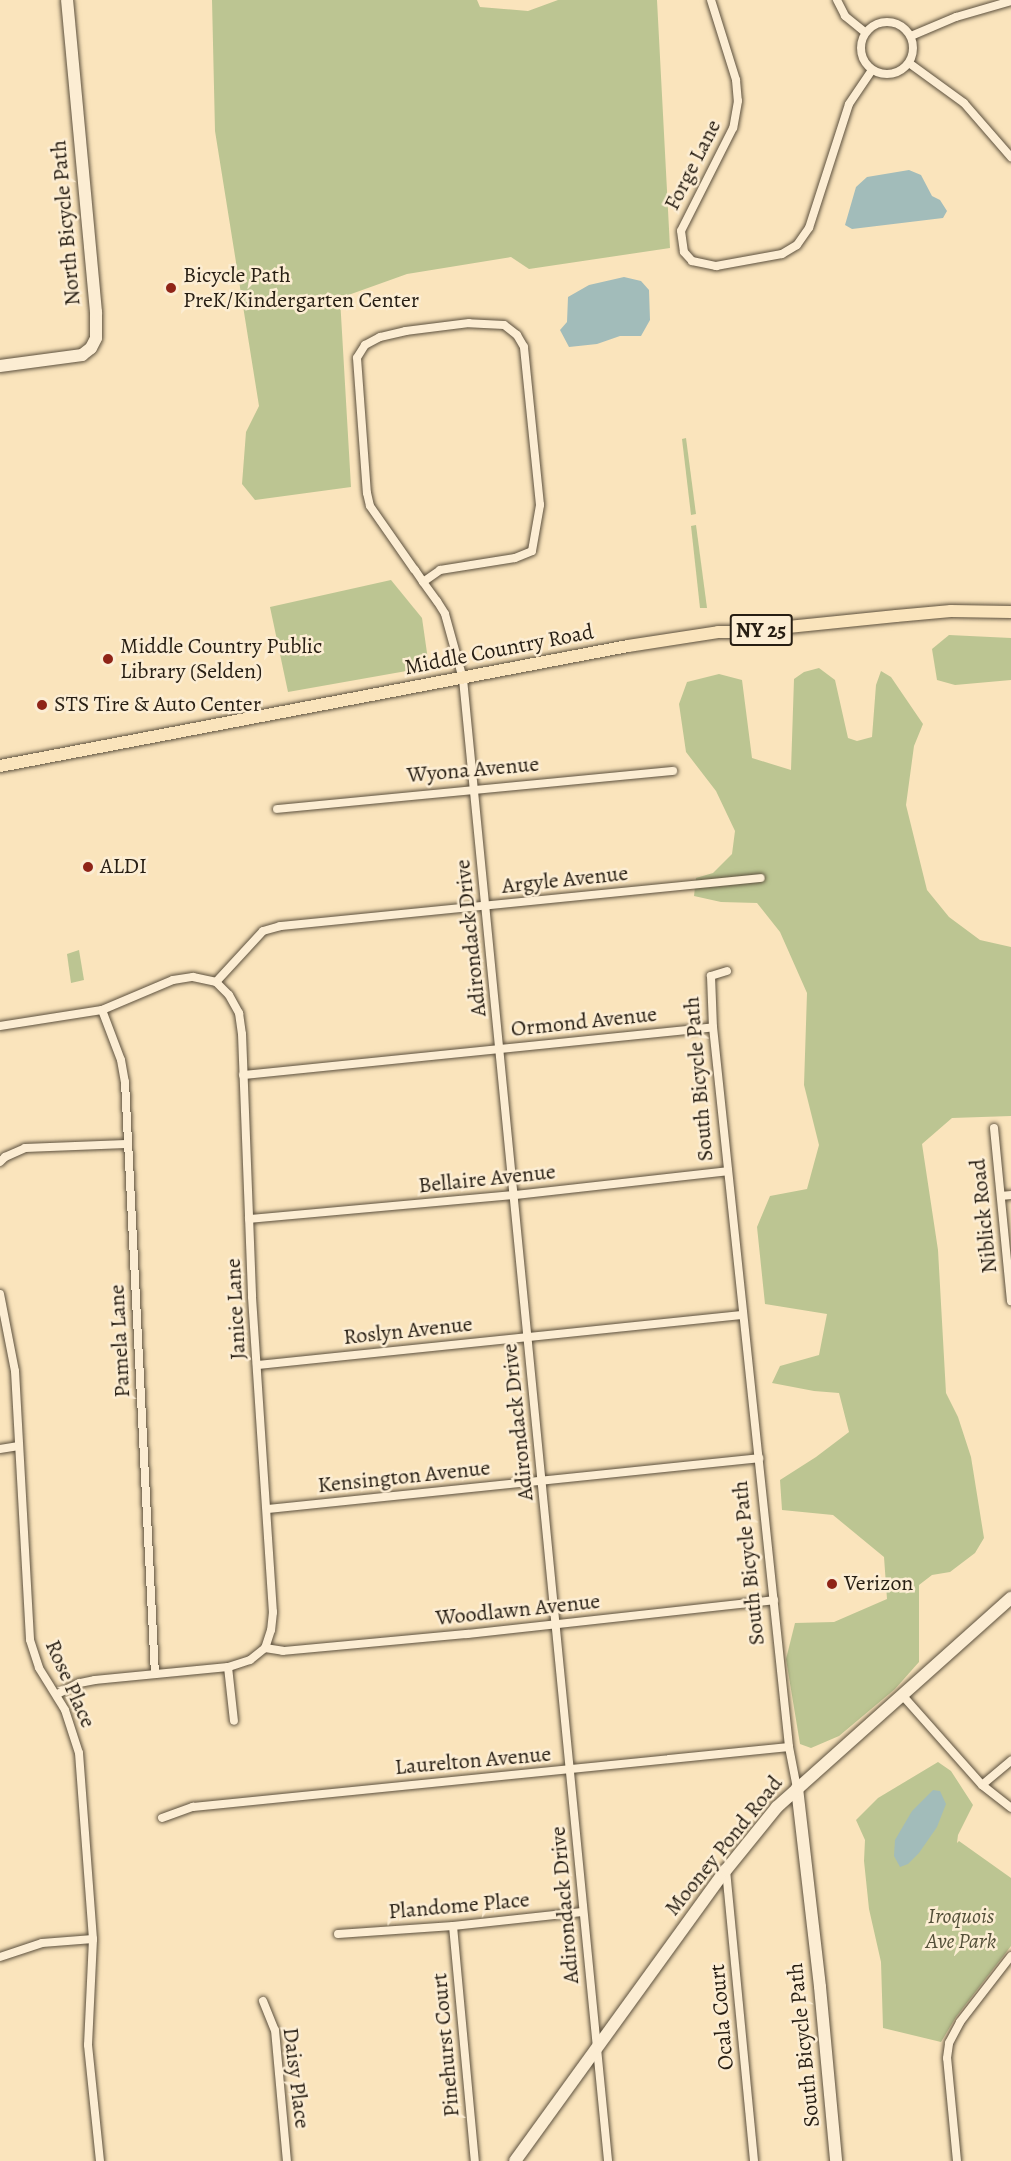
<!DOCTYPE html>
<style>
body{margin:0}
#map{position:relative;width:1011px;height:2161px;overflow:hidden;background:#fae4bc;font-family:Alegreya,serif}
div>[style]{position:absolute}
.green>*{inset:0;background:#bcc592}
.water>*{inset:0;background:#a2bcba}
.roads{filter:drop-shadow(0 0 2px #5c503d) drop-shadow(0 0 2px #5c503d)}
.street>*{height:8px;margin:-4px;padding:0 4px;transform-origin:4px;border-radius:4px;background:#fcedd3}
.street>.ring{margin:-4px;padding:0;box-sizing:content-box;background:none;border:8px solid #fcedd3;border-radius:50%}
.secondary>*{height:12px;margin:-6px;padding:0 6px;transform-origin:6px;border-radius:6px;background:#fcedd3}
.primary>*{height:12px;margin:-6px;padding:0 6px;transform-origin:6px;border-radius:6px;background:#fae4bc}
.dots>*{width:16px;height:16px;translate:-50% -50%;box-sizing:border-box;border:3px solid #fcedd3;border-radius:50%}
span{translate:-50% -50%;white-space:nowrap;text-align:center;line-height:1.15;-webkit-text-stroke:5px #fcedd3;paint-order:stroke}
.shield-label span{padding:2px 4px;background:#fcedd3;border:2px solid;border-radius:4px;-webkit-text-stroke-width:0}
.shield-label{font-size:21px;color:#271e13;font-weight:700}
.street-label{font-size:22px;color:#271e13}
.poi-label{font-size:22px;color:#271e13}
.left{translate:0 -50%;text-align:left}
.park-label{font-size:22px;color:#545039;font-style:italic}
</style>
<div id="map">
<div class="green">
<i style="clip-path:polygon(212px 0,477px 0,480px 7px,528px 11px,558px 0,657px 0,670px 248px,529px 269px,511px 257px,407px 274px,340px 298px,351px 487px,255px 500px,242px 484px,246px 432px,259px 406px,215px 131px)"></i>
<i style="clip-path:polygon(686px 438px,696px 514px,691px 515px,682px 439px)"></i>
<i style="clip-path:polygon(696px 525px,707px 608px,700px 608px,691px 526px)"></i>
<i style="clip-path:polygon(391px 580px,422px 618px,429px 667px,288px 692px,270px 607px)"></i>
<i style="clip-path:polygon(949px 635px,1011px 638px,1011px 680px,955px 685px,937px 680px,932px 649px)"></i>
<i style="clip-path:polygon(819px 668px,835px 680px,848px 738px,857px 741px,872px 737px,876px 685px,881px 671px,891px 677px,923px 724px,914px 746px,906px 805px,927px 890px,949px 917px,980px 940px,1011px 947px,1011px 1116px,952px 1118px,922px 1144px,938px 1250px,946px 1393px,958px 1417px,971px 1457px,984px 1538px,975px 1553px,950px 1572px,932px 1575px,919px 1585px,919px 1662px,895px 1689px,839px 1736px,811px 1748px,800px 1744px,786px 1659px,795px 1623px,834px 1622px,887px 1599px,884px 1557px,833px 1515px,782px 1510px,780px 1480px,816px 1457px,849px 1432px,839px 1393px,814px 1391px,772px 1383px,780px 1366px,819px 1355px,827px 1314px,765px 1304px,757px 1227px,770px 1196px,807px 1189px,819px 1145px,804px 1085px,807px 993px,780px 932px,757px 903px,721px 902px,694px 896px,696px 878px,713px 873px,732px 854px,735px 831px,716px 791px,686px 752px,679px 704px,687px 682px,719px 674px,742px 680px,752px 758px,791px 770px,794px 679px,804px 672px)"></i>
<i style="clip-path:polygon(79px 950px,84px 980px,71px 983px,67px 954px)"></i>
<i style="clip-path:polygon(938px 1762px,951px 1771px,973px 1805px,958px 1835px,957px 1843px,959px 1841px,1011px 1878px,1011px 1946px,956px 2017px,941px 2042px,883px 2028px,881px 1962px,869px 1909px,864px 1861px,865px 1840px,856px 1820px,878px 1798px)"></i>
</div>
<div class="water">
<i style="clip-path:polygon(909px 170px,921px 175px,932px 196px,940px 200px,947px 211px,943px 218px,852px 229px,845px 225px,856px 187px,867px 177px)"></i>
<i style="clip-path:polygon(624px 277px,641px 281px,649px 290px,650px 320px,641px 336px,620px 336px,597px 344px,569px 347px,560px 330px,567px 322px,568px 297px,589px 285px)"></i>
<i style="clip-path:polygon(933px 1790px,940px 1791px,946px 1804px,937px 1827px,919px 1853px,908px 1864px,900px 1867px,894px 1856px,895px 1840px,912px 1811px)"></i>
</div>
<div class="roads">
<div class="street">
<i style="left:711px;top:0;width:84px;rotate:72.6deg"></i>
<i style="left:736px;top:80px;width:21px;rotate:85deg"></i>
<i style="left:738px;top:101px;width:27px;rotate:100deg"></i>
<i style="left:733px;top:128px;width:115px;rotate:116.8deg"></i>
<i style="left:681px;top:231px;width:21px;rotate:82deg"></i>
<i style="left:684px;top:252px;width:12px;rotate:48deg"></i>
<i style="left:692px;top:261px;width:25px;rotate:12deg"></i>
<i style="left:716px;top:266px;width:67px;rotate:-10.3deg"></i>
<i style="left:782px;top:254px;width:17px;rotate:-31deg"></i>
<i style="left:797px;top:245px;width:21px;rotate:-55deg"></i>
<i style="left:809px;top:228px;width:130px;rotate:-72.1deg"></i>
<i style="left:849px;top:104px;width:41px;rotate:-55.9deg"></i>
<i style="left:837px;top:0;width:18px;rotate:63deg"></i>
<i style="left:845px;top:16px;width:26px;rotate:39deg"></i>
<i class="ring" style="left:861px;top:22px;width:44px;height:44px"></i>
<i style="left:911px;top:36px;width:49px;rotate:-22.9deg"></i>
<i style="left:956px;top:17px;width:57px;rotate:-16.2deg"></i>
<i style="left:909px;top:63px;width:68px;rotate:36deg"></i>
<i style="left:964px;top:103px;width:72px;rotate:49deg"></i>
<i style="left:423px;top:582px;width:21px;rotate:-35deg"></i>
<i style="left:440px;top:570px;width:76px;rotate:-9.1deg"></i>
<i style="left:515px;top:558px;width:18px;rotate:-22deg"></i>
<i style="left:532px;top:551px;width:47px;rotate:-80.1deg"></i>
<i style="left:540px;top:505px;width:159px;rotate:-95.8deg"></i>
<i style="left:524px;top:347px;width:14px;rotate:-120deg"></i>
<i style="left:517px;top:335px;width:16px;rotate:-142deg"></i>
<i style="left:504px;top:325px;width:35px;rotate:-177deg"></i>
<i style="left:469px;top:323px;width:64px;rotate:172.8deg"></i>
<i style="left:406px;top:331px;width:27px;rotate:167deg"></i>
<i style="left:380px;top:337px;width:17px;rotate:152deg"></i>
<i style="left:365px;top:345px;width:15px;rotate:122deg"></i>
<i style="left:357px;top:358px;width:135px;rotate:85.8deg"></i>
<i style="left:367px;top:493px;width:13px;rotate:77deg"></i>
<i style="left:370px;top:506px;width:77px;rotate:55.1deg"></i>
<i style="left:414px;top:569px;width:1px;rotate:45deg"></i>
<i style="left:415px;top:570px;width:14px;rotate:56deg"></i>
<i style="left:423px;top:582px;width:24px;rotate:54deg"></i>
<i style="left:437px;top:601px;width:15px;rotate:58deg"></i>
<i style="left:445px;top:614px;width:67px;rotate:74.5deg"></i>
<i style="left:463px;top:679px;width:1489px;rotate:84.41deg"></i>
<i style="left:277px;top:809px;width:398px;rotate:-5.5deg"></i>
<i style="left:727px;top:971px;width:17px;rotate:163deg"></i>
<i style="left:711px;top:976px;width:51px;rotate:87.8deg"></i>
<i style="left:713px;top:1027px;width:724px;rotate:83.97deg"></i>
<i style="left:789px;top:1747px;width:42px;rotate:79deg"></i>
<i style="left:216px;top:982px;width:69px;rotate:-47.3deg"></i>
<i style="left:263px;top:931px;width:18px;rotate:-16deg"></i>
<i style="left:280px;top:926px;width:483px;rotate:-5.7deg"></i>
<i style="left:102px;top:1010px;width:53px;rotate:69.2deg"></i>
<i style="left:121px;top:1060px;width:22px;rotate:80deg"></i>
<i style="left:125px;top:1082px;width:593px;rotate:87.1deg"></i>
<i style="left:0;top:1026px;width:103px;rotate:-8.9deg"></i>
<i style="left:102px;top:1010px;width:77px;rotate:-22.9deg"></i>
<i style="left:173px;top:980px;width:20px;rotate:-9deg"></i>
<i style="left:193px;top:977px;width:24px;rotate:12deg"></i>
<i style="left:216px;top:982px;width:18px;rotate:45deg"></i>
<i style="left:229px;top:995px;width:21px;rotate:61deg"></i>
<i style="left:239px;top:1013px;width:21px;rotate:82deg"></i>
<i style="left:242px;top:1034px;width:263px;rotate:87.8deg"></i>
<i style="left:252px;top:1297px;width:316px;rotate:86.2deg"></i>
<i style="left:273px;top:1612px;width:18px;rotate:96deg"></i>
<i style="left:271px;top:1630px;width:19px;rotate:108deg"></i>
<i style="left:265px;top:1648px;width:19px;rotate:141deg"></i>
<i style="left:250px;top:1660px;width:23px;rotate:162deg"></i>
<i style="left:228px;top:1667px;width:134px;rotate:174.4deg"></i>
<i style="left:95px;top:1680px;width:16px;rotate:169deg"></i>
<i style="left:79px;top:1683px;width:25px;rotate:153deg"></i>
<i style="left:243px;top:1075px;width:472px;rotate:-5.8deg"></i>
<i style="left:994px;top:1128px;width:174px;rotate:84.4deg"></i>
<i style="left:0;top:1162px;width:7px;rotate:-45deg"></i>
<i style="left:5px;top:1157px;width:22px;rotate:-24deg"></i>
<i style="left:25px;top:1148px;width:101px;rotate:-2.3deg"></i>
<i style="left:1001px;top:1196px;width:10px;rotate:-6deg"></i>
<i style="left:249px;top:1219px;width:267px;rotate:-5.2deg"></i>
<i style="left:515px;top:1195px;width:214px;rotate:-6.4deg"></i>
<i style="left:0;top:1294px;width:78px;rotate:79deg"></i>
<i style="left:15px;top:1371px;width:269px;rotate:86.8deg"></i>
<i style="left:30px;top:1640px;width:29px;rotate:72deg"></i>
<i style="left:39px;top:1668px;width:49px;rotate:58.2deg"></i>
<i style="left:65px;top:1710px;width:45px;rotate:72deg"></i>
<i style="left:79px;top:1753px;width:187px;rotate:85.7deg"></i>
<i style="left:93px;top:1939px;width:106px;rotate:92.7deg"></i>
<i style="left:88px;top:2045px;width:117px;rotate:84.1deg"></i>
<i style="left:257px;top:1365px;width:488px;rotate:-5.9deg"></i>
<i style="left:0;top:1449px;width:19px;rotate:-9deg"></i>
<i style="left:267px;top:1509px;width:495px;rotate:-5.9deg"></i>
<i style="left:265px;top:1648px;width:18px;rotate:9deg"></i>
<i style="left:283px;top:1651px;width:185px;rotate:-5.3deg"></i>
<i style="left:467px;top:1634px;width:309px;rotate:-6.3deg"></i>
<i style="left:228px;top:1667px;width:54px;rotate:83.7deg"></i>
<i style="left:903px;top:1696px;width:119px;rotate:48.4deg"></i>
<i style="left:982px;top:1785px;width:37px;rotate:38deg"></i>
<i style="left:982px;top:1785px;width:38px;rotate:-40deg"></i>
<i style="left:162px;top:1818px;width:33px;rotate:-20deg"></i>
<i style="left:193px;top:1807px;width:599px;rotate:-5.75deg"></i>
<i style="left:726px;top:1870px;width:292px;rotate:84.5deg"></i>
<i style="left:453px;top:1926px;width:236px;rotate:84.7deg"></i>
<i style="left:338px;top:1934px;width:115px;rotate:-4deg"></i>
<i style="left:453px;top:1926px;width:130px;rotate:-6.2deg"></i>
<i style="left:0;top:1957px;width:44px;rotate:-18.4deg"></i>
<i style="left:42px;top:1943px;width:51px;rotate:-4.5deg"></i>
<i style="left:263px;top:2001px;width:31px;rotate:68deg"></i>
<i style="left:275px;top:2030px;width:132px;rotate:84.8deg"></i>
<i style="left:957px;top:2161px;width:103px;rotate:-95.5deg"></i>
<i style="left:947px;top:2058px;width:15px;rotate:-82deg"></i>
<i style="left:949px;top:2043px;width:24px;rotate:-62deg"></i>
<i style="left:960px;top:2022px;width:83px;rotate:-52.3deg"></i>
</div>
<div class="secondary">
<i style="left:0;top:366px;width:83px;rotate:-7.6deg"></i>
<i style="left:82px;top:355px;width:11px;rotate:-38deg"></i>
<i style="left:91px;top:348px;width:11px;rotate:-63deg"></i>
<i style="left:96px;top:338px;width:26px;rotate:-90deg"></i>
<i style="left:96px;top:312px;width:313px;rotate:-95.3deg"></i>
<i style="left:797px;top:1788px;width:200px;rotate:83.4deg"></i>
<i style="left:820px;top:1987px;width:175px;rotate:84.7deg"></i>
<i style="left:515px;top:2161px;width:359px;rotate:-54.1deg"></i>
<i style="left:726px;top:1870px;width:81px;rotate:-51deg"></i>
<i style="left:777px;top:1807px;width:314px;rotate:-41.8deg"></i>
</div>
<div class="primary">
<i style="left:0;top:766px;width:639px;rotate:-10.82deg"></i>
<i style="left:628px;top:646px;width:91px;rotate:-8.8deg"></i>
<i style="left:718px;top:632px;width:21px"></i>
<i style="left:739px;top:632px;width:158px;rotate:-5.8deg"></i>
<i style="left:896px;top:616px;width:55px;rotate:-5.2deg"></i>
<i style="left:951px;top:611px;width:60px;rotate:1deg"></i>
</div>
</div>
<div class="dots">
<i style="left:171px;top:288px;background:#8f2418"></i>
<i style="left:108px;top:659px;background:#8f2418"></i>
<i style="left:42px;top:705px;background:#8f2418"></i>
<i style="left:88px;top:867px;background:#8f2418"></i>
<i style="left:832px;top:1584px;background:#8f2418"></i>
</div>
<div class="shield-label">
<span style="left:761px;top:630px">NY 25</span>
</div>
<div class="street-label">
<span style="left:693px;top:165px;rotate:-63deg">Forge Lane</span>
<span style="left:66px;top:223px;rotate:-95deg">North Bicycle Path</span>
<span style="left:499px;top:650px;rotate:-11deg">Middle Country Road</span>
<span style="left:473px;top:770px;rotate:-5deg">Wyona Avenue</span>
<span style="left:565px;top:880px;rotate:-6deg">Argyle Avenue</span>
<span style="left:471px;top:938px;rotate:-96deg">Adirondack Drive</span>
<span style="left:584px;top:1022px;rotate:-6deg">Ormond Avenue</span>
<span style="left:699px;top:1079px;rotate:-95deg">South Bicycle Path</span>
<span style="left:487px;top:1179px;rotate:-6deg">Bellaire Avenue</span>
<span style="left:984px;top:1216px;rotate:-96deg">Niblick Road</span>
<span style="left:236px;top:1309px;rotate:-93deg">Janice Lane</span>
<span style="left:408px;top:1331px;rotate:-6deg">Roslyn Avenue</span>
<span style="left:120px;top:1341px;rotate:-93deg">Pamela Lane</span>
<span style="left:518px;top:1422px;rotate:-96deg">Adirondack Drive</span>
<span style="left:404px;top:1477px;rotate:-6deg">Kensington Avenue</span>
<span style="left:749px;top:1563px;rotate:-96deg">South Bicycle Path</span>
<span style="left:518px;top:1610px;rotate:-6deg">Woodlawn Avenue</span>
<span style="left:70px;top:1684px;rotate:66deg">Rose Place</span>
<span style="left:473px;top:1761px;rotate:-5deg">Laurelton Avenue</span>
<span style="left:724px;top:1846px;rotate:-51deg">Mooney Pond Road</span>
<span style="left:565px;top:1905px;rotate:-95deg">Adirondack Drive</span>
<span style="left:459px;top:1906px;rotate:-5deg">Plandome Place</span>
<span style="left:722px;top:2017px;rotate:-95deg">Ocala Court</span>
<span style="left:446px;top:2045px;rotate:-95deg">Pinehurst Court</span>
<span style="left:804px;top:2045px;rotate:-96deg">South Bicycle Path</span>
<span style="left:296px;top:2078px;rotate:83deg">Daisy Place</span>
</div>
<div class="poi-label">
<span class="left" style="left:183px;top:288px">Bicycle Path<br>PreK/Kindergarten Center</span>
<span class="left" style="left:120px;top:659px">Middle Country Public<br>Library (Selden)</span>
<span class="left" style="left:54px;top:705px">STS Tire &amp; Auto Center</span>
<span class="left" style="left:100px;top:867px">ALDI</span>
<span class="left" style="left:844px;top:1584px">Verizon</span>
</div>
<div class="park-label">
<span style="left:961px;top:1929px">Iroquois<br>Ave Park</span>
</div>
</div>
